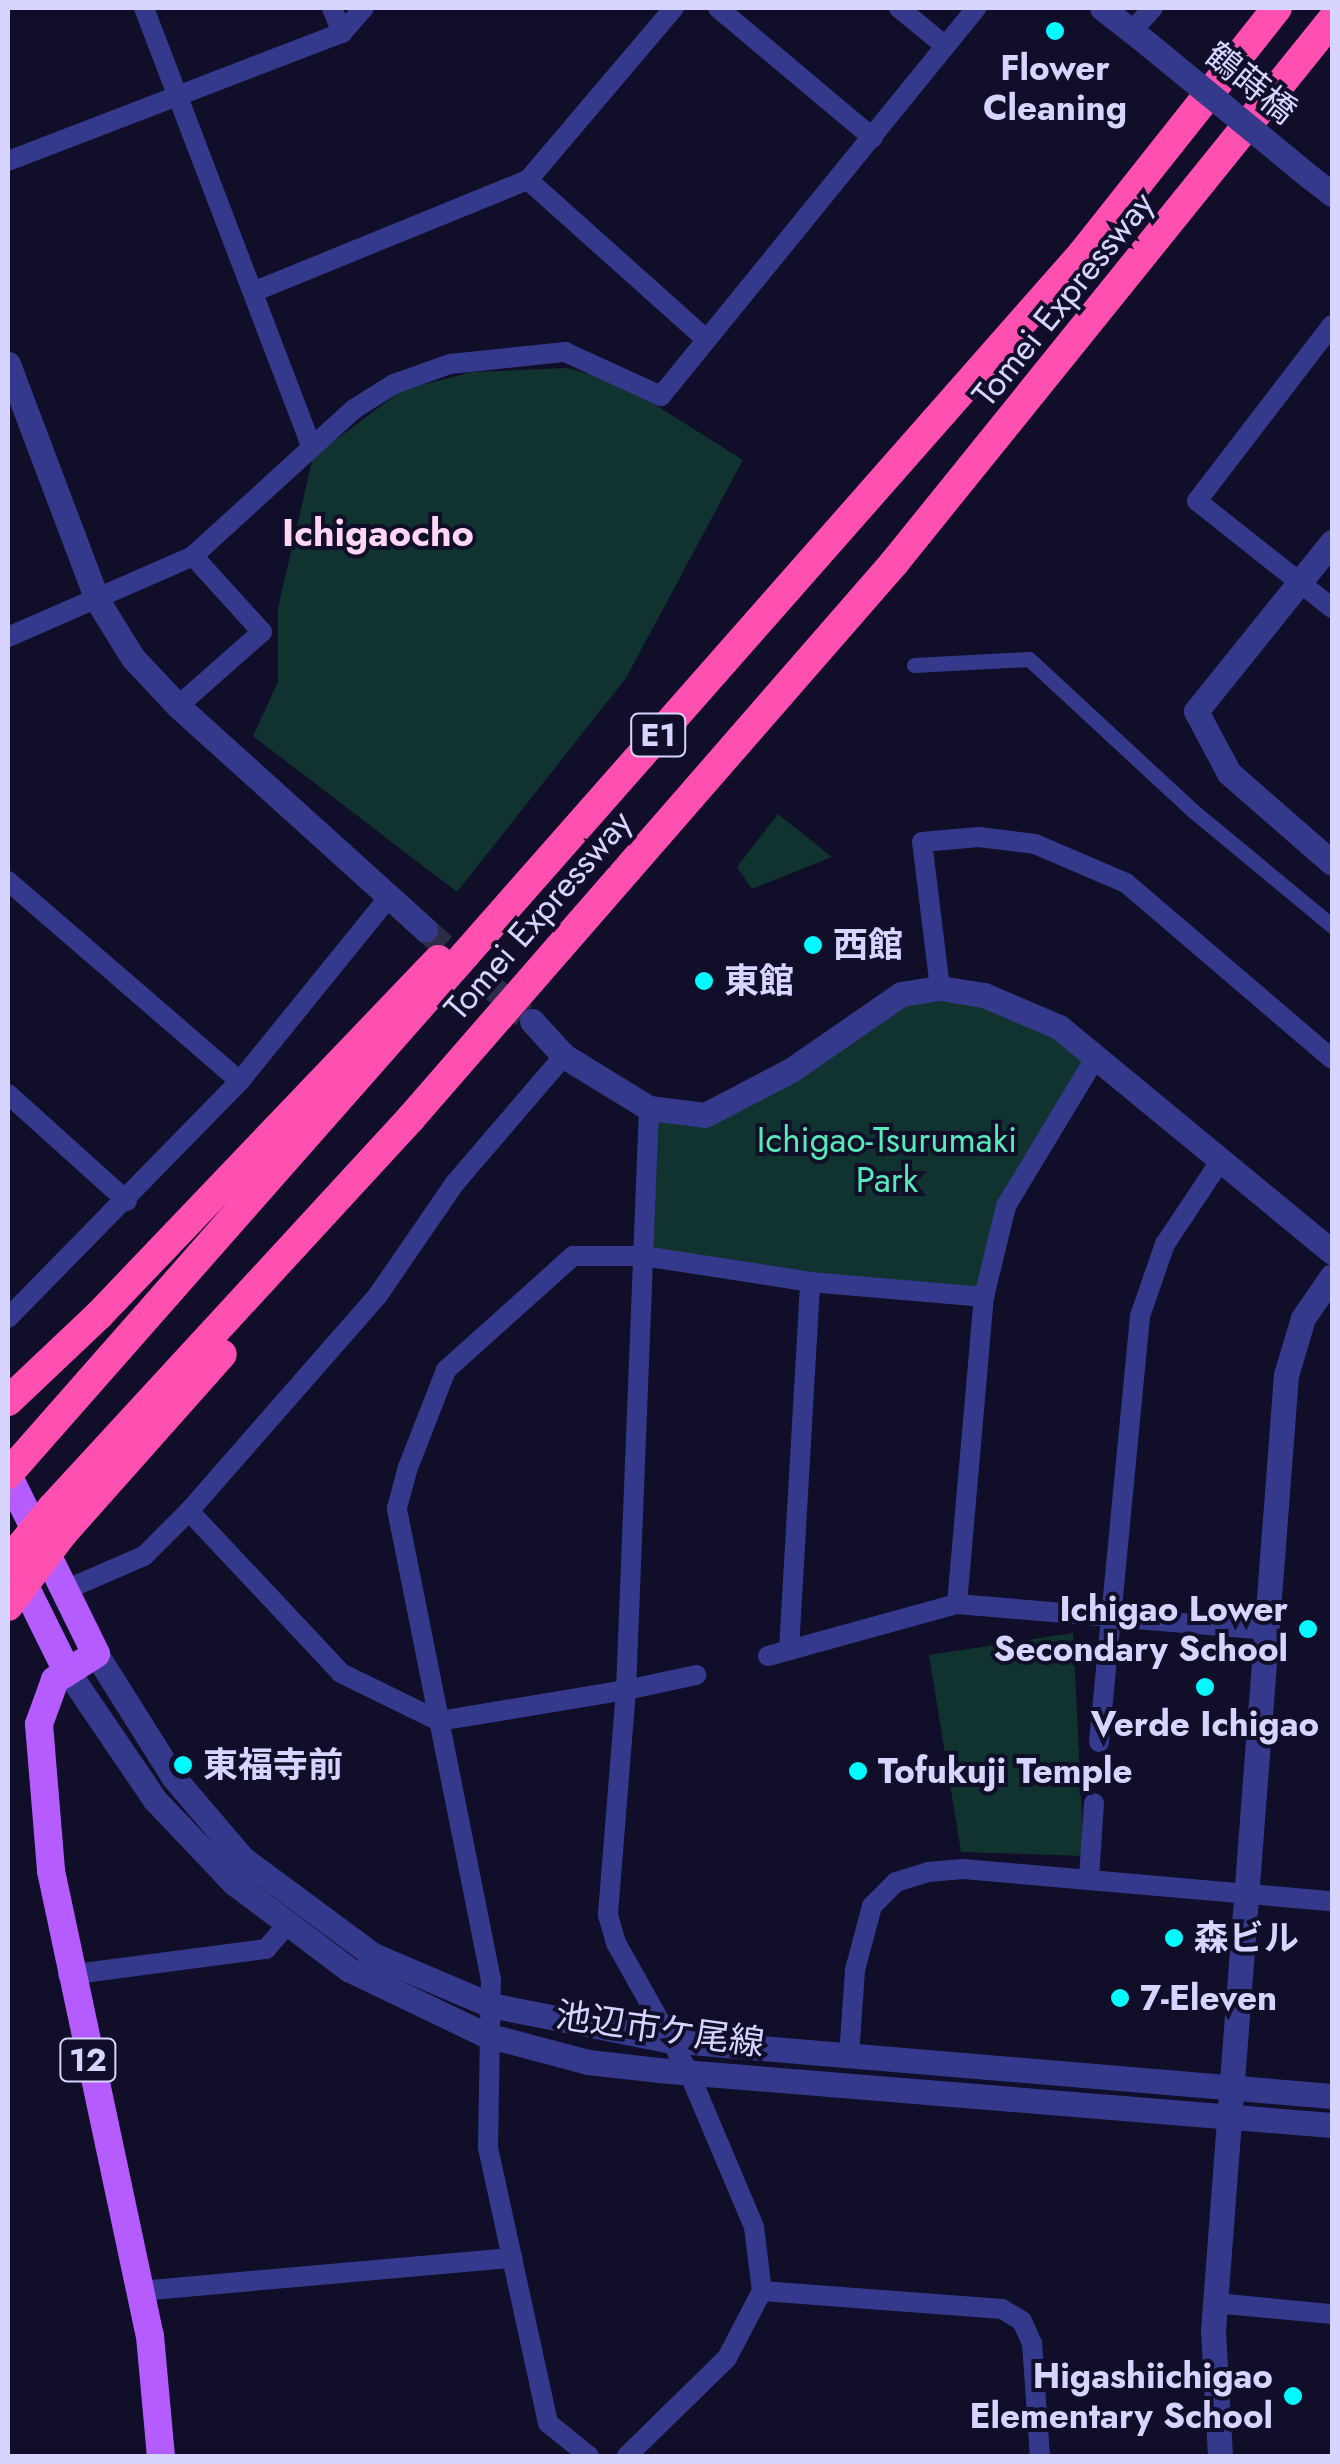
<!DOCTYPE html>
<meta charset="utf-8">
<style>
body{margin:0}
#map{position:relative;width:1340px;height:2464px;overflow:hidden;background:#100e29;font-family:Jost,"Noto Sans JP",sans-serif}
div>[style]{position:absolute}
.green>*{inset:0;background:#10332f}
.tertiary-tunnel>*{height:25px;margin-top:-12.5px;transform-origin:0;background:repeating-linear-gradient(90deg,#2e2c49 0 25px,transparent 0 37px)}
.pedestrian>*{height:15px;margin:-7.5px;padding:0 7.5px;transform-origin:7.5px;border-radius:7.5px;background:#35398b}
.minor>*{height:20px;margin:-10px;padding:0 10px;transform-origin:10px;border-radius:10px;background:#35398b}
.tertiary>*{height:25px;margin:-12.5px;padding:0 12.5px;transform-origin:12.5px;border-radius:12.5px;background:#35398b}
.primary>*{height:28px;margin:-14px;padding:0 14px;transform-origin:14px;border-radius:14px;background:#b55cff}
.motorway>*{height:30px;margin:-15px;padding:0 15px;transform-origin:15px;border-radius:15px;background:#ff50b2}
.tertiary-bridge>*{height:25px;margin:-12.5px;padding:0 12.5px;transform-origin:12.5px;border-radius:12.5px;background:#35398b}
.motorway-bridge>*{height:30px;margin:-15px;padding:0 15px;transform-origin:15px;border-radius:15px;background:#ff50b2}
.dots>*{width:28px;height:28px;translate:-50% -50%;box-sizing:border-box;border:5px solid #100e29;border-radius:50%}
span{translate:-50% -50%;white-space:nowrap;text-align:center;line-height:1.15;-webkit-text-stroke:8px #100e29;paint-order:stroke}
.shield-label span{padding:2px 8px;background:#100e29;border:2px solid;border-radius:8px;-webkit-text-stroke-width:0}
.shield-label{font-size:32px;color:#d7d5ff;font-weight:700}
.poi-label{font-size:35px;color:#d7d5ff;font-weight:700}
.left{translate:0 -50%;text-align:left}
.right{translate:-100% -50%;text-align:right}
.street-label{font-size:35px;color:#d7d5ff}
.park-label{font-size:35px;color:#57eab9}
.neighbourhood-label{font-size:38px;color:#ffd7f4;font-weight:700}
.frame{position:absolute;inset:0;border:10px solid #d7d5ff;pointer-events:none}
</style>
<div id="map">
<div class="green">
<i style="clip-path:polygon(567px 368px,619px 382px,743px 460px,626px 678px,457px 892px,253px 736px,278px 682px,278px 608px,313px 457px,402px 390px,472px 372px)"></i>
<i style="clip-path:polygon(778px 814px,832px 857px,752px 889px,737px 867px)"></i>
<i style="clip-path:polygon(940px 988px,1096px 1057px,1006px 1206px,984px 1297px,643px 1256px,649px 1108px,705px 1115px)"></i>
<i style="clip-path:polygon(1073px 1633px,1084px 1856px,961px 1852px,929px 1655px)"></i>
</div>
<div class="tertiary-tunnel">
<i style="left:425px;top:929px;width:131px;rotate:41deg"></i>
</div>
<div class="pedestrian">
<i style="left:914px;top:665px;width:115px;rotate:-3deg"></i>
<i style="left:1029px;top:659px;width:222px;rotate:42.8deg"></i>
<i style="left:1192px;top:810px;width:182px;rotate:39.6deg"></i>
</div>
<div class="minor">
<i style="left:144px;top:8px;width:470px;rotate:69.1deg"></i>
<i style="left:332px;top:8px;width:27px;rotate:68deg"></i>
<i style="left:718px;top:8px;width:202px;rotate:40deg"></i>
<i style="left:899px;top:8px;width:58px;rotate:39.4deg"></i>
<i style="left:1132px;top:31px;width:31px;rotate:-48deg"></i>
<i style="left:8px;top:161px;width:358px;rotate:-21deg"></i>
<i style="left:342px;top:33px;width:33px;rotate:-49deg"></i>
<i style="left:528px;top:180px;width:237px;rotate:41.8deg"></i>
<i style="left:253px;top:292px;width:297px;rotate:-22.2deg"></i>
<i style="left:528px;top:180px;width:226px;rotate:-49.7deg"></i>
<i style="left:1332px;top:325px;width:222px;rotate:127.5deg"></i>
<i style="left:1197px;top:501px;width:172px;rotate:38.4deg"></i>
<i style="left:8px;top:637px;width:202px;rotate:-23.6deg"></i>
<i style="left:193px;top:556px;width:218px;rotate:-42.4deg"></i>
<i style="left:354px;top:409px;width:47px;rotate:-32deg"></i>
<i style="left:394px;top:384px;width:59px;rotate:-19.7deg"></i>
<i style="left:450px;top:364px;width:116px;rotate:-6deg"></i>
<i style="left:565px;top:352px;width:106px;rotate:24.6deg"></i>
<i style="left:661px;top:396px;width:500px;rotate:-50.9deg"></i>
<i style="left:178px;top:706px;width:112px;rotate:-41.4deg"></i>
<i style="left:262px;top:632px;width:103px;rotate:-132.2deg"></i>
<i style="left:8px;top:881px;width:306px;rotate:40.8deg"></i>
<i style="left:940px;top:988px;width:147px;rotate:-97deg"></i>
<i style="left:922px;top:842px;width:57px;rotate:-5deg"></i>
<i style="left:979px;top:837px;width:56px;rotate:7.1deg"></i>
<i style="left:1035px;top:844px;width:99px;rotate:23.2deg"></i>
<i style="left:1126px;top:883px;width:271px;rotate:40.5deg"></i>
<i style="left:8px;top:1094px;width:160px;rotate:42deg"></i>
<i style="left:649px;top:1108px;width:582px;rotate:92.26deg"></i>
<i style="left:626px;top:1690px;width:72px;rotate:-12.1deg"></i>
<i style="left:8px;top:1318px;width:332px;rotate:-45.6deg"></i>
<i style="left:240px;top:1081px;width:237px;rotate:-51deg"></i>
<i style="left:189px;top:1511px;width:222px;rotate:46.8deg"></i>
<i style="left:341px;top:1673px;width:109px;rotate:26.1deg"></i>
<i style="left:439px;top:1721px;width:190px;rotate:-9.4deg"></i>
<i style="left:626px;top:1690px;width:226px;rotate:94.6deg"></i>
<i style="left:608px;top:1915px;width:29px;rotate:74deg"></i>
<i style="left:616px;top:1943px;width:149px;rotate:60.7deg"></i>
<i style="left:689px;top:2073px;width:167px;rotate:67.1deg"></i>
<i style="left:754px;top:2227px;width:64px;rotate:82.9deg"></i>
<i style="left:762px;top:2291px;width:76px;rotate:117.6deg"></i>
<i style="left:727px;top:2358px;width:140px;rotate:135.6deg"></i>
<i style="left:63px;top:1591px;width:88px;rotate:-23.4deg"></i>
<i style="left:144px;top:1556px;width:64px;rotate:-45deg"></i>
<i style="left:189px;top:1511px;width:287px;rotate:-48.8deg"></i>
<i style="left:378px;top:1295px;width:136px;rotate:-55.5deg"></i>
<i style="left:455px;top:1183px;width:167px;rotate:-49.4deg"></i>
<i style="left:957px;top:1604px;width:308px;rotate:-85deg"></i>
<i style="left:984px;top:1297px;width:94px;rotate:-76.4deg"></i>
<i style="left:1006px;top:1206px;width:174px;rotate:-58.9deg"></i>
<i style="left:789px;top:1650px;width:369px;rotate:-86.7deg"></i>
<i style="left:768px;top:1656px;width:196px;rotate:-15.4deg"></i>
<i style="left:957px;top:1604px;width:312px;rotate:4.8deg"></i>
<i style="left:1099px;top:1742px;width:428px;rotate:-84.5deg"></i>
<i style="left:1140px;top:1316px;width:76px;rotate:-70.9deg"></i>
<i style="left:1165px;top:1244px;width:97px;rotate:-56.3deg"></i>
<i style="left:1089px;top:1878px;width:75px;rotate:-86.2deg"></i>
<i style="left:68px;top:1975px;width:200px;rotate:-7.5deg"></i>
<i style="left:266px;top:1949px;width:30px;rotate:-49deg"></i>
<i style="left:849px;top:2056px;width:86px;rotate:-86deg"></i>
<i style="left:855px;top:1970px;width:66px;rotate:-75.1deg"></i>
<i style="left:872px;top:1906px;width:34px;rotate:-45deg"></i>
<i style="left:896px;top:1882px;width:34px;rotate:-17deg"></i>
<i style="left:928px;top:1872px;width:35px;rotate:-5deg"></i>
<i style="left:963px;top:1869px;width:370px;rotate:5deg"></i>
<i style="left:140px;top:2291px;width:374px;rotate:-5.1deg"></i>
<i style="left:762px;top:2291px;width:241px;rotate:4.3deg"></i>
<i style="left:1002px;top:2309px;width:23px;rotate:31deg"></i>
<i style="left:1022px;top:2321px;width:24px;rotate:66deg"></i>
<i style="left:1032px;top:2343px;width:113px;rotate:86deg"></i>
<i style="left:1215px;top:2303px;width:118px;rotate:5.4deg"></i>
<i style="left:589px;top:2456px;width:53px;rotate:-141.2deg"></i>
<i style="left:548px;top:2423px;width:282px;rotate:-102.3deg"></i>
<i style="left:488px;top:2147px;width:167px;rotate:-89deg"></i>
<i style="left:491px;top:1980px;width:481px;rotate:-101.3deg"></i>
<i style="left:397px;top:1508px;width:39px;rotate:-75deg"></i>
<i style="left:407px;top:1470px;width:107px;rotate:-68.7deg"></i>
<i style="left:446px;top:1370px;width:171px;rotate:-41.9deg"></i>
<i style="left:573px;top:1256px;width:70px"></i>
<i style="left:643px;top:1256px;width:169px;rotate:8.8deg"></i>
<i style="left:810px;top:1282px;width:175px;rotate:4.9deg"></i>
</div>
<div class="tertiary">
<i style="left:1102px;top:8px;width:58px;rotate:38deg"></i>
<i style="left:1310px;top:177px;width:28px;rotate:38deg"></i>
<i style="left:8px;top:364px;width:252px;rotate:69.3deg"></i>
<i style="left:97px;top:600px;width:68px;rotate:58.2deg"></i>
<i style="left:133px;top:658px;width:66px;rotate:46.8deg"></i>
<i style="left:178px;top:706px;width:333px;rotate:42.1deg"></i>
<i style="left:1332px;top:542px;width:217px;rotate:128.8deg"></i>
<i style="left:1196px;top:711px;width:70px;rotate:62deg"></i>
<i style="left:1229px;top:773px;width:137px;rotate:41.1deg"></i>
<i style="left:532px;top:1021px;width:47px;rotate:47.6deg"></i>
<i style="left:564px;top:1056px;width:100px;rotate:31.5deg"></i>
<i style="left:649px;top:1108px;width:56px;rotate:7.1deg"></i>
<i style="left:705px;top:1115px;width:97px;rotate:-27.6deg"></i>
<i style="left:791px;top:1070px;width:134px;rotate:-34.6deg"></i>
<i style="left:901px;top:994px;width:39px;rotate:-9deg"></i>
<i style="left:940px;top:988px;width:45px;rotate:9deg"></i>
<i style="left:984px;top:995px;width:82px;rotate:23.1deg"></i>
<i style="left:1059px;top:1027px;width:354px;rotate:39.5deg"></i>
<i style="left:96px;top:1654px;width:146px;rotate:57.8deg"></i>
<i style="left:174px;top:1778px;width:105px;rotate:49.6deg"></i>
<i style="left:242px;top:1858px;width:163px;rotate:36.5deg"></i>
<i style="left:373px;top:1955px;width:127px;rotate:23.1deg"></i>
<i style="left:490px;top:2005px;width:180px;rotate:11.2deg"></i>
<i style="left:667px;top:2040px;width:667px;rotate:4.81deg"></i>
<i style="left:66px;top:1669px;width:158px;rotate:55.8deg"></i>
<i style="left:155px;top:1800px;width:115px;rotate:46.4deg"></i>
<i style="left:234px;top:1883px;width:143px;rotate:37deg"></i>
<i style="left:348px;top:1969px;width:153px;rotate:25.6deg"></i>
<i style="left:486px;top:2035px;width:106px;rotate:14.8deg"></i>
<i style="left:588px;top:2062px;width:70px;rotate:6.5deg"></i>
<i style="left:658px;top:2070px;width:676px;rotate:4.67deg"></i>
<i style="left:1220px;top:2456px;width:126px;rotate:-93.2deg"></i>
<i style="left:1213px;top:2330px;width:958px;rotate:-85.63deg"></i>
<i style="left:1286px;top:1375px;width:59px;rotate:-73.4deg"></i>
<i style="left:1303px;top:1318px;width:51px;rotate:-55.4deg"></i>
</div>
<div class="primary">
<i style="left:8px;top:1475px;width:199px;rotate:63.8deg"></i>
<i style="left:96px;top:1654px;width:49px;rotate:147.6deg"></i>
<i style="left:55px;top:1680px;width:47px;rotate:110deg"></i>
<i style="left:39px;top:1724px;width:147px;rotate:85.3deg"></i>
<i style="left:51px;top:1871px;width:475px;rotate:78deg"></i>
<i style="left:150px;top:2336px;width:121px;rotate:84.8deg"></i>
<i style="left:16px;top:1568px;width:113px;rotate:63.7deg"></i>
</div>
<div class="motorway">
<i style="left:8px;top:1401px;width:125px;rotate:-43.4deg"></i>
<i style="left:99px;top:1315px;width:491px;rotate:-46.3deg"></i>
<i style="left:8px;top:1474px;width:1625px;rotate:-48.64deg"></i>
<i style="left:1082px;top:254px;width:314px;rotate:-51.6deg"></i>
<i style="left:52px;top:1508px;width:530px;rotate:-47.37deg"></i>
<i style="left:411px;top:1118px;width:736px;rotate:-48.97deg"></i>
<i style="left:894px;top:563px;width:698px;rotate:-51.11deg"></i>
<i style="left:63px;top:1533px;width:239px;rotate:-48.4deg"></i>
</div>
<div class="tertiary-bridge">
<i style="left:1148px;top:44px;width:210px;rotate:39.4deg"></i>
</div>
<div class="motorway-bridge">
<i style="left:8px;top:1562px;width:70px;rotate:-50.8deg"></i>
<i style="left:8px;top:1606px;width:91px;rotate:-53deg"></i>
</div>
<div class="dots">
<i style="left:1055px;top:31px;background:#01faff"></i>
<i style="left:813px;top:945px;background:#01faff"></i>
<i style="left:704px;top:981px;background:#01faff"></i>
<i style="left:1308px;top:1629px;background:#01faff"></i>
<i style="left:1205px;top:1687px;background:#01faff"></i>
<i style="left:183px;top:1765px;background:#01faff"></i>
<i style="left:858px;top:1771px;background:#01faff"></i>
<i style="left:1174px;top:1938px;background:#01faff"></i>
<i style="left:1120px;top:1998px;background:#01faff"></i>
<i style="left:1293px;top:2396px;background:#01faff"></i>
</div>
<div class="shield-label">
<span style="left:658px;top:735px">E1</span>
<span style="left:88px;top:2060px">12</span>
</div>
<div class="poi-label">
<span style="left:1055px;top:88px">Flower<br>Cleaning</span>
<span class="left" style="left:833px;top:945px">西館</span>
<span class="left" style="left:724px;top:981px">東館</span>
<span class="right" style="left:1288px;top:1629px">Ichigao Lower<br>Secondary School</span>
<span style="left:1205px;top:1724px">Verde Ichigao</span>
<span class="left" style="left:203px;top:1765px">東福寺前</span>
<span class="left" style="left:878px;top:1771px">Tofukuji Temple</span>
<span class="left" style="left:1194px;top:1938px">森ビル</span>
<span class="left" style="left:1140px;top:1998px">7-Eleven</span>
<span class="right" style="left:1273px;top:2396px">Higashiichigao<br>Elementary School</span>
</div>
<div class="street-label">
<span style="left:1251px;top:83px;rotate:39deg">鶴蒔橋</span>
<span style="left:1063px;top:299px;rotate:-51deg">Tomei Expressway</span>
<span style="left:538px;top:915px;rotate:-49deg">Tomei Expressway</span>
<span style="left:660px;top:2029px;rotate:8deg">池辺市ケ尾線</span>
</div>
<div class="park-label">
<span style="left:887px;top:1160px">Ichigao-Tsurumaki<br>Park</span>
</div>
<div class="neighbourhood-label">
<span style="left:378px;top:533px">Ichigaocho</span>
</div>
<div class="frame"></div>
</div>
